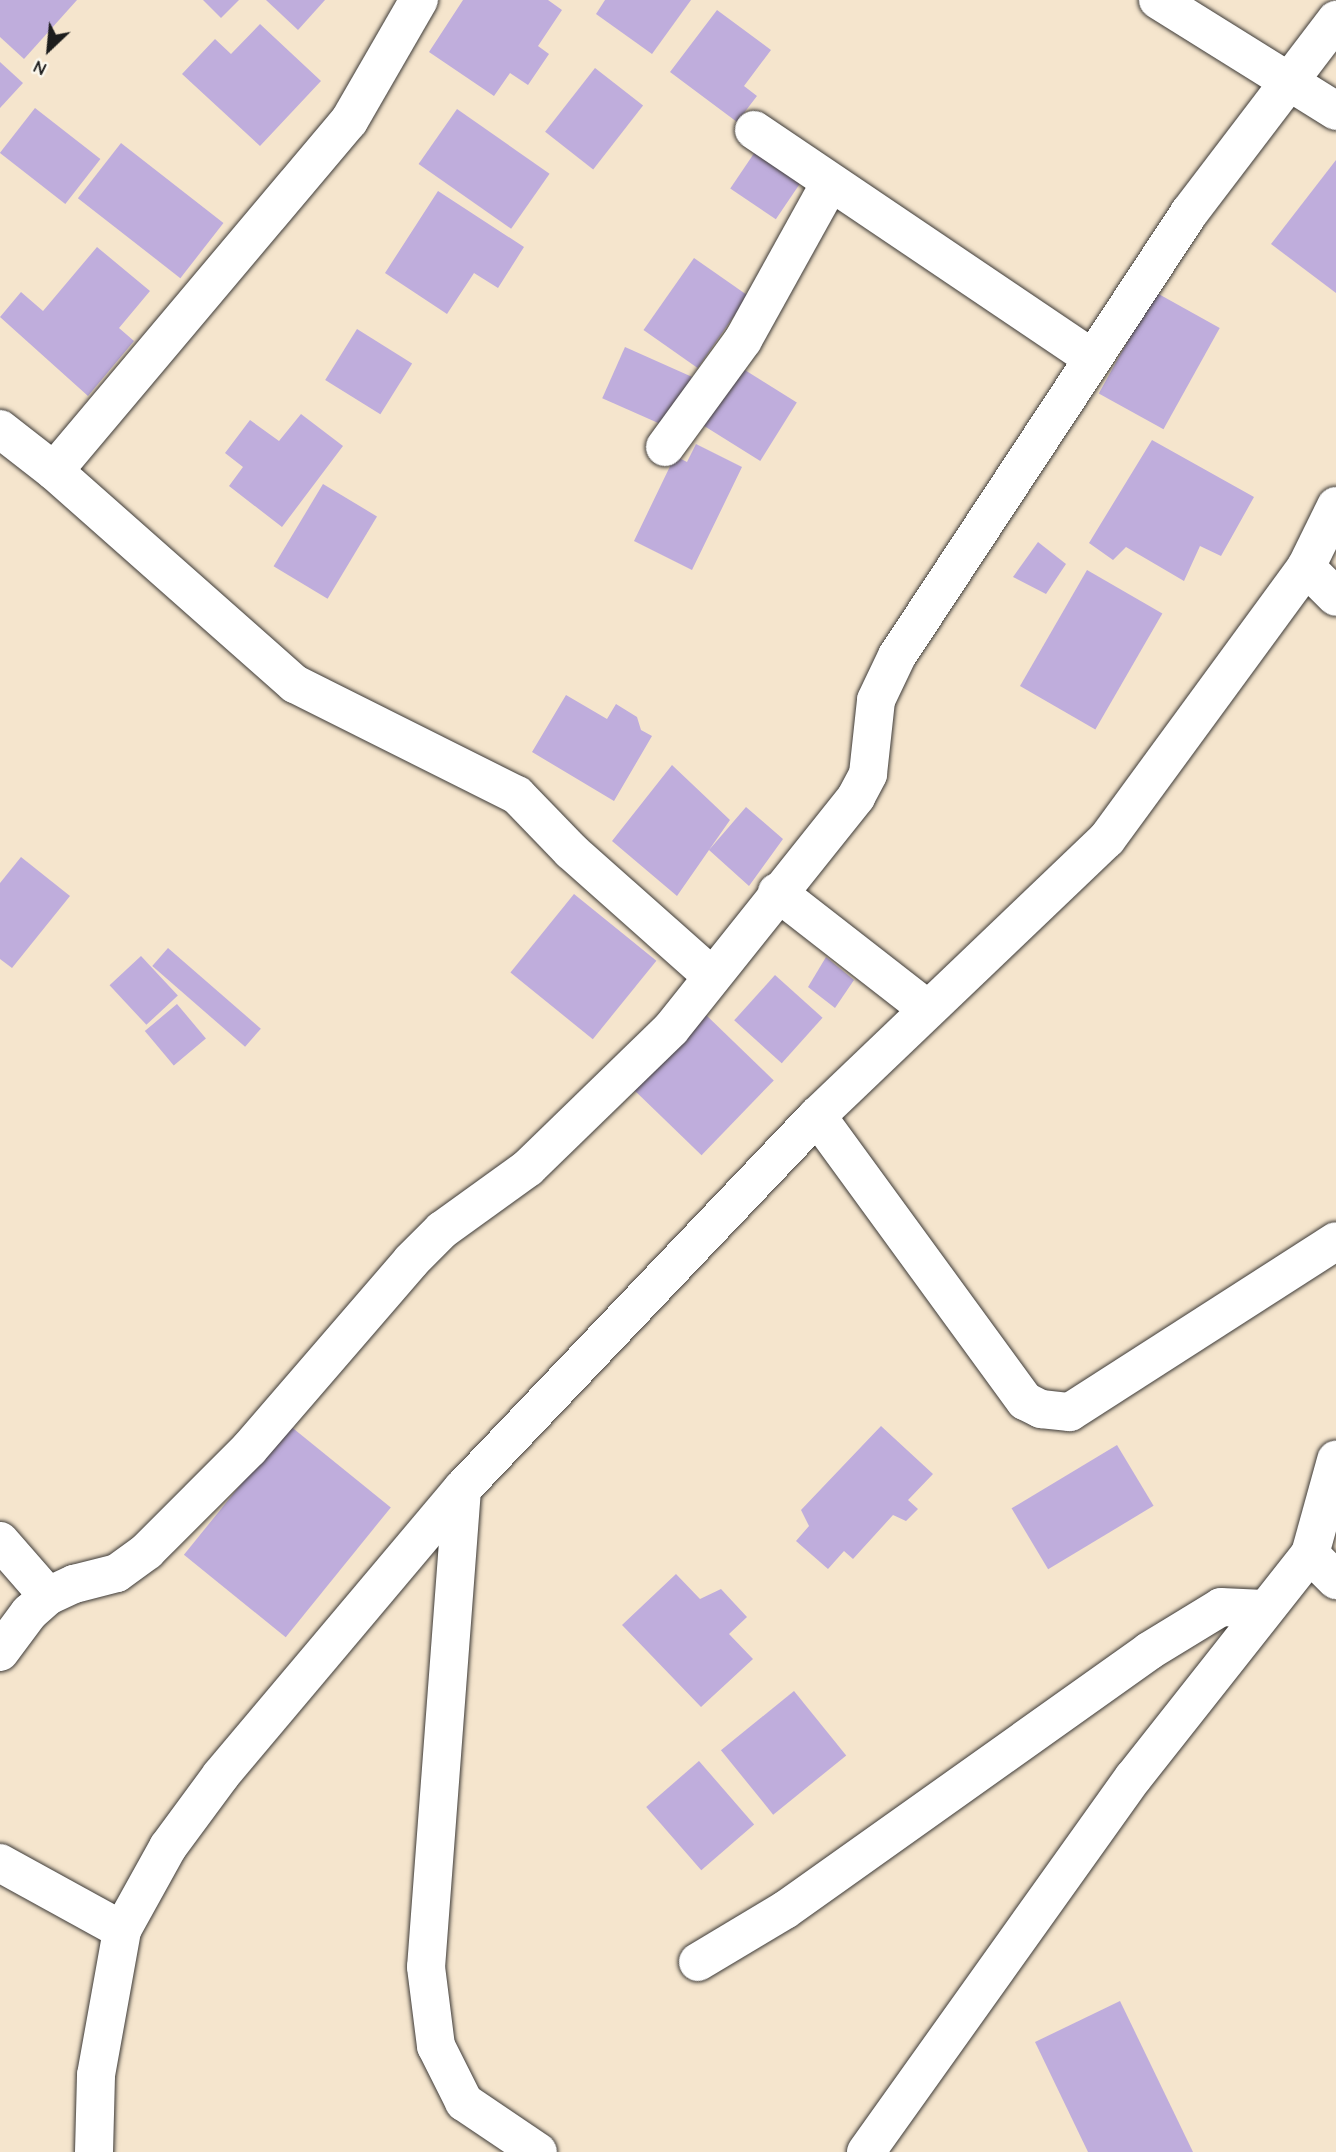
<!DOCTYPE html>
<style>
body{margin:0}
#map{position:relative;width:1336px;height:2152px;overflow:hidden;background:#f5e5cd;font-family:"Comic Neue",sans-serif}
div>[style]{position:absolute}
.building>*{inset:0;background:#bfaddc;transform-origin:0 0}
.roads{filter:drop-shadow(0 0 2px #3d3a37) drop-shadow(0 0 2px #3d3a37)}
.minor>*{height:38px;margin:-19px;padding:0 19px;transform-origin:19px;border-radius:19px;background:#fff}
span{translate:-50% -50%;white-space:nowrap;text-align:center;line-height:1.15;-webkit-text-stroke:7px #fbf7ec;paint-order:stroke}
.north{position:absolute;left:14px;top:14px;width:70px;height:70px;-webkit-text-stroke:5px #fbf7ec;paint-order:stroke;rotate:206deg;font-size:19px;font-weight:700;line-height:28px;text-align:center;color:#1c1c1c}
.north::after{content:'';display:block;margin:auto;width:24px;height:32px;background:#1c1c1c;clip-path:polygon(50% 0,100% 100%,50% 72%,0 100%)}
</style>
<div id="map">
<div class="building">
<i style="clip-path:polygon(0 0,77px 0,24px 59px,0 37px)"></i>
<i style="clip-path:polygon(203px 0,239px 0,221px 18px)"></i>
<i style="clip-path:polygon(266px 0,325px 0,298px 30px)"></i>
<i style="clip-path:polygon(463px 0,548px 0,562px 10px,538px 46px,549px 54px,528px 85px,510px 73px,494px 96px,429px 52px)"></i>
<i style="clip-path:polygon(605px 0,691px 0,652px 54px,596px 14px)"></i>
<i style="clip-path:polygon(717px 10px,771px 50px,744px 86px,757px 96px,737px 122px,670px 72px)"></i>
<i style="clip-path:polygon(260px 24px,321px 81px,260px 146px,182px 74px,215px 39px,231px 54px)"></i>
<i style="clip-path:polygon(0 62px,23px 83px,0 108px)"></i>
<i style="left:595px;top:68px;width:61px;height:81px;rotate:38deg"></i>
<i style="left:35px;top:108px;width:83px;height:57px;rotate:38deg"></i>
<i style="left:457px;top:109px;width:113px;height:67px;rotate:35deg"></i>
<i style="left:121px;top:143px;width:130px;height:70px;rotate:38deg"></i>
<i style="left:761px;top:143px;width:55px;height:55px;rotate:34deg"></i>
<i style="clip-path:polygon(1336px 160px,1336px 293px,1271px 244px)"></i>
<i style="clip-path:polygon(438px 191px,524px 247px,498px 288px,474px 273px,447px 314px,385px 273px)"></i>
<i style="clip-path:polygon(97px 247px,150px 291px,119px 328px,134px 341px,88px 396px,0 317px,21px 292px,43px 311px)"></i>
<i style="left:694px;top:258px;width:66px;height:88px;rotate:35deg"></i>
<i style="left:1155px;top:292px;width:74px;height:116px;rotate:29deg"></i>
<i style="left:357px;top:329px;width:65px;height:60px;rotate:32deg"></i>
<i style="left:625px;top:347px;width:73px;height:56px;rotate:24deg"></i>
<i style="left:740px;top:367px;width:67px;height:69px;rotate:32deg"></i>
<i style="clip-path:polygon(301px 414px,343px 446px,282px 527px,229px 486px,243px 467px,225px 453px,250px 420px,279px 441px)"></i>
<i style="clip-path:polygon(1152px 440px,1254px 497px,1221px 556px,1200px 546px,1184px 581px,1126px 547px,1113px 560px,1089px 543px)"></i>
<i style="clip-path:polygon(696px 444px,742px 467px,692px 570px,634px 541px,675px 456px,687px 462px)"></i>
<i style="left:323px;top:484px;width:63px;height:96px;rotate:31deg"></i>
<i style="clip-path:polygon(1038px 542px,1066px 564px,1046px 594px,1013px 577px)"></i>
<i style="left:1087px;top:570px;width:87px;height:134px;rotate:30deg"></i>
<i style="clip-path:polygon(566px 695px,607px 719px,616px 704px,637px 717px,641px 730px,652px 736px,614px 801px,532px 752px)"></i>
<i style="clip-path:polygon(672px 765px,730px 820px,709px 850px,746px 807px,783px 839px,749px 886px,709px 850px,677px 896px,612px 841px)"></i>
<i style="clip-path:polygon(21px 857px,70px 896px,12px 968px,0 959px,0 883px)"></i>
<i style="left:574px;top:894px;width:106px;height:101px;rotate:39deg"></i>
<i style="left:168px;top:948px;width:123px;height:24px;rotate:41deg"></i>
<i style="left:141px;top:956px;width:54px;height:43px;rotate:47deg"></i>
<i style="clip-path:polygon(826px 957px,854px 980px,835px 1008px,808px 987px)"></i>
<i style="left:775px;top:975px;width:64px;height:61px;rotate:42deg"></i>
<i style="left:177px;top:1004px;width:45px;height:42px;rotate:50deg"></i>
<i style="left:704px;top:1013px;width:97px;height:104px;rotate:44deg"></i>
<i style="left:289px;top:1425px;width:131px;height:167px;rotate:39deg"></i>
<i style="clip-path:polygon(881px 1426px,933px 1474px,908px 1500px,918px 1509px,906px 1521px,893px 1515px,853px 1559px,844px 1551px,828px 1569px,796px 1541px,809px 1526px,801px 1510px)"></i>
<i style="left:1117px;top:1445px;width:71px;height:123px;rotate:59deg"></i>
<i style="clip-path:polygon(676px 1574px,700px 1599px,721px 1589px,747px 1617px,729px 1634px,753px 1659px,701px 1707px,622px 1625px)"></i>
<i style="left:794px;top:1691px;width:83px;height:94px;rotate:51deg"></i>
<i style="left:699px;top:1761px;width:84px;height:70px;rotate:49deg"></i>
<i style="clip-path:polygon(1120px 2001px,1193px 2152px,1088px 2152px,1035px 2042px)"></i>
</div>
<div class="roads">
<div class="minor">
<i style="left:1158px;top:0;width:210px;rotate:31.9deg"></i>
<i style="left:754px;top:130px;width:406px;rotate:34deg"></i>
<i style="left:0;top:429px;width:68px;rotate:37.9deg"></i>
<i style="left:54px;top:471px;width:322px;rotate:41.5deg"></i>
<i style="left:295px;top:684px;width:248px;rotate:26.6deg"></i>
<i style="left:517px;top:795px;width:78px;rotate:46deg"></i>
<i style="left:571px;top:851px;width:188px;rotate:41.6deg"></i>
<i style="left:665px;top:447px;width:132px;rotate:-53.9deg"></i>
<i style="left:743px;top:340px;width:179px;rotate:-61deg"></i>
<i style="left:54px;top:471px;width:458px;rotate:-49.9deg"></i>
<i style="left:349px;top:121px;width:140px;rotate:-60deg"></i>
<i style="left:1306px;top:567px;width:42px;rotate:45deg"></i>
<i style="left:777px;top:892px;width:189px;rotate:37.9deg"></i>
<i style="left:817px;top:1116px;width:353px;rotate:53.9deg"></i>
<i style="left:1025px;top:1401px;width:18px;rotate:27deg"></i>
<i style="left:1041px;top:1409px;width:29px;rotate:6deg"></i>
<i style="left:1070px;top:1412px;width:316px;rotate:-32.7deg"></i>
<i style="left:462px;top:1489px;width:479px;rotate:94.3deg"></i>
<i style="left:426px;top:1967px;width:80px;rotate:82.8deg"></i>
<i style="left:436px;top:2046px;width:63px;rotate:63.4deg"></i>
<i style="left:464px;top:2102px;width:89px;rotate:34deg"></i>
<i style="left:0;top:1541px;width:73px;rotate:48.9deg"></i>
<i style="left:1310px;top:1554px;width:37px;rotate:45deg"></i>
<i style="left:0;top:1652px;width:49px;rotate:-53.4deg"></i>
<i style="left:29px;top:1613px;width:25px;rotate:-42deg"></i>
<i style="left:48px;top:1596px;width:29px;rotate:-25deg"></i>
<i style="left:74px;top:1584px;width:44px;rotate:-14.3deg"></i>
<i style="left:117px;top:1573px;width:37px;rotate:-36deg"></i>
<i style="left:147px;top:1551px;width:144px;rotate:-45deg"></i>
<i style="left:249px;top:1449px;width:248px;rotate:-49.2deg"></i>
<i style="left:411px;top:1261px;width:44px;rotate:-45deg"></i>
<i style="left:442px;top:1230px;width:106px;rotate:-35.8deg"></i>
<i style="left:528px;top:1168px;width:199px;rotate:-44.2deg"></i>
<i style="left:671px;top:1029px;width:297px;rotate:-51.4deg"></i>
<i style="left:856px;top:797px;width:26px;rotate:-62deg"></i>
<i style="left:868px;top:774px;width:74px;rotate:-83.8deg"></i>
<i style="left:876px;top:700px;width:49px;rotate:-64.5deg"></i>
<i style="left:897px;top:656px;width:531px;rotate:-56.61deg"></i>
<i style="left:1189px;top:213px;width:243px;rotate:-52.7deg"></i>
<i style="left:0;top:1863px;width:139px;rotate:28.8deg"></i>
<i style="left:698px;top:1962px;width:101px;rotate:-30.9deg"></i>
<i style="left:785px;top:1910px;width:447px;rotate:-35.4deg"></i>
<i style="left:1149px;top:1651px;width:84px;rotate:-31.4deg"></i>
<i style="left:1221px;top:1607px;width:43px;rotate:2.7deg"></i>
<i style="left:94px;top:2152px;width:77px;rotate:-88.5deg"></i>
<i style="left:96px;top:2075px;width:147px;rotate:-79.8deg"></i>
<i style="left:122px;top:1930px;width:95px;rotate:-61deg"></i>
<i style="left:168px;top:1847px;width:89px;rotate:-53.6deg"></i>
<i style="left:221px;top:1775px;width:374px;rotate:-49.9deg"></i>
<i style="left:462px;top:1489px;width:515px;rotate:-46.42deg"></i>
<i style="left:817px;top:1116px;width:401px;rotate:-43.7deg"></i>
<i style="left:1107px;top:839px;width:337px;rotate:-53.8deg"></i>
<i style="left:1306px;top:567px;width:68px;rotate:-63.8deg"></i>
<i style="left:866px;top:2152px;width:460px;rotate:-54.5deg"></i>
<i style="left:1133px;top:1778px;width:285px;rotate:-51.7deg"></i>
<i style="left:1310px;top:1554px;width:98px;rotate:-74.5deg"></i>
</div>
</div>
<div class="north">N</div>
</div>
